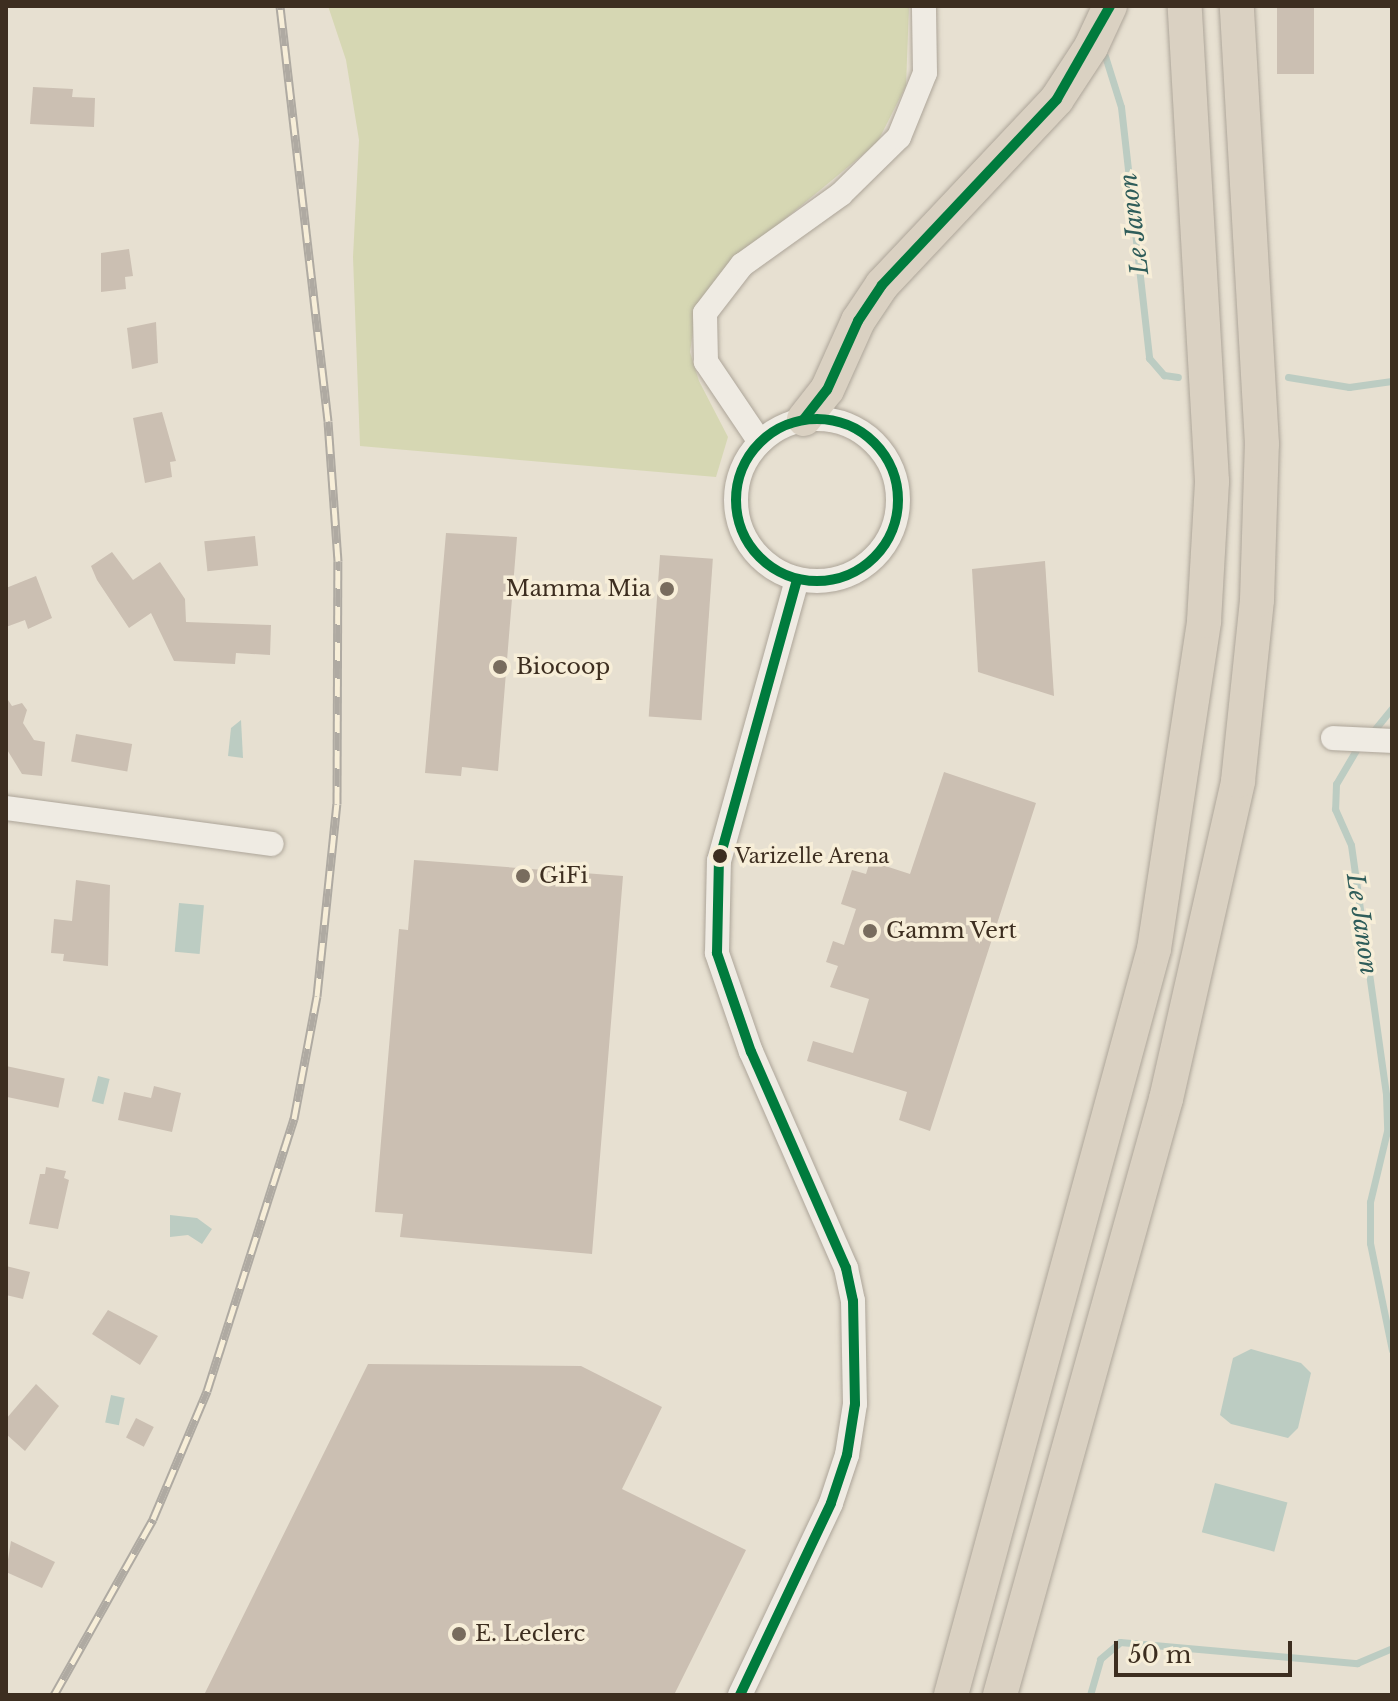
<!DOCTYPE html>
<style>
body{margin:0}
#map{position:relative;width:1398px;height:1701px;overflow:hidden;background:#e7e0d1;font-family:"Libre Baskerville",serif}
div>[style]{position:absolute}
.green>*{inset:0;background:#d6d7b3}
.water>*{inset:0;background:#bcccc2;transform-origin:0 0}
.stream>*{height:7px;margin:-3.5px;padding:0 3.5px;transform-origin:3.5px;border-radius:3.5px;background:#bcccc2}
.building>*{inset:0;background:#cbbfb2;transform-origin:0 0}
.roads{filter:drop-shadow(0 0 2px #ada599) drop-shadow(0 0 2px #ada599)}
.minor>*{height:24px;margin:-12px;padding:0 12px;transform-origin:12px;border-radius:12px;background:#efebe3}
.minor>.ring{margin:-12px;padding:0;box-sizing:content-box;background:none;border:24px solid #efebe3;border-radius:50%}
.highway>*{height:34px;margin:-17px;padding:0 17px;transform-origin:17px;border-radius:17px;background:#dad1c2}
.rail>*{height:9px;margin-top:-4.5px;transform-origin:0;background:repeating-linear-gradient(90deg,#f7eed8 0 18px,#afaaa2 0 36px);box-sizing:border-box;border-block:2px solid #afaaa2}
.bus-1>*{height:10px;margin:-5px;padding:0 5px;transform-origin:5px;border-radius:5px;background:#007b3d}
.bus-1>.ring{margin:-5px;padding:0;box-sizing:content-box;background:none;border:10px solid #007b3d;border-radius:50%}
.dots>*{width:22px;height:22px;translate:-50% -50%;box-sizing:border-box;border:4px solid #f7eed8;border-radius:50%}
span{translate:-50% -50%;white-space:nowrap;text-align:center;line-height:1.15;-webkit-text-stroke:7px #f7eed8;paint-order:stroke}
.bus-label{font-size:20px;color:#3d2e20}
.left{translate:0 -50%;text-align:left}
.poi-label{font-size:22px;color:#3d2e20}
.right{translate:-100% -50%;text-align:right}
.water-label{font-size:24px;color:#2f5d5a;font-style:italic}
.frame{position:absolute;inset:0;border:8px solid #3d2e20;pointer-events:none}
.scale{position:absolute;left:1114px;top:1641px;width:178px;height:36px;box-sizing:border-box;border:4px solid #3d2e20;border-top:0;padding-left:10px;font-size:24px;line-height:28px;white-space:nowrap;color:#3d2e20;-webkit-text-stroke:6px #f7eed8;paint-order:stroke}
</style>
<div id="map">
<div class="green">
<i style="clip-path:polygon(328px 6px,909px 6px,906px 86px,877px 143px,734px 261px,697px 305px,690px 352px,699px 381px,728px 437px,716px 477px,360px 446px,353px 257px,359px 140px,346px 60px)"></i>
</div>
<div class="water">
<i style="clip-path:polygon(241px 720px,243px 758px,228px 756px,231px 728px)"></i>
<i style="left:179px;top:903px;width:25px;height:49px;rotate:5deg"></i>
<i style="left:98px;top:1076px;width:12px;height:26px;rotate:14deg"></i>
<i style="clip-path:polygon(170px 1215px,197px 1218px,212px 1229px,202px 1244px,188px 1235px,170px 1237px)"></i>
<i style="clip-path:polygon(1251px 1349px,1301px 1363px,1311px 1373px,1298px 1428px,1288px 1438px,1231px 1424px,1220px 1415px,1233px 1358px)"></i>
<i style="left:111px;top:1395px;width:14px;height:28px;rotate:12deg"></i>
<i style="left:1215px;top:1483px;width:75px;height:51px;rotate:15deg"></i>
</div>
<div class="stream">
<i style="left:1105px;top:56px;width:53px;rotate:72.6deg"></i>
<i style="left:1121px;top:107px;width:253px;rotate:83.6deg"></i>
<i style="left:1149px;top:358px;width:23px;rotate:49deg"></i>
<i style="left:1164px;top:375px;width:14px;rotate:8deg"></i>
<i style="left:1288px;top:377px;width:62px;rotate:9.3deg"></i>
<i style="left:1349px;top:387px;width:43px;rotate:-7.9deg"></i>
<i style="left:1371px;top:734px;width:33px;rotate:-51deg"></i>
<i style="left:1359px;top:745px;width:45px;rotate:120.5deg"></i>
<i style="left:1336px;top:784px;width:25px;rotate:92deg"></i>
<i style="left:1335px;top:809px;width:39px;rotate:66deg"></i>
<i style="left:1351px;top:845px;width:252px;rotate:82deg"></i>
<i style="left:1386px;top:1095px;width:36px;rotate:88deg"></i>
<i style="left:1387px;top:1131px;width:73px;rotate:103.5deg"></i>
<i style="left:1370px;top:1202px;width:41px;rotate:90deg"></i>
<i style="left:1370px;top:1243px;width:109px;rotate:78.4deg"></i>
<i style="left:1090px;top:1695px;width:37px;rotate:-74deg"></i>
<i style="left:1100px;top:1659px;width:26px;rotate:-40deg"></i>
<i style="left:1120px;top:1642px;width:238px;rotate:5.1deg"></i>
<i style="left:1357px;top:1663px;width:38px;rotate:-23deg"></i>
</div>
<div class="building">
<i style="left:1277px;top:6px;width:37px;height:68px"></i>
<i style="clip-path:polygon(33px 87px,73px 89px,72px 97px,95px 98px,94px 127px,30px 124px)"></i>
<i style="clip-path:polygon(129px 249px,133px 276px,125px 277px,126px 289px,101px 292px,101px 253px)"></i>
<i style="clip-path:polygon(156px 322px,158px 363px,132px 369px,127px 328px)"></i>
<i style="clip-path:polygon(162px 412px,176px 461px,170px 462px,172px 477px,145px 483px,133px 418px)"></i>
<i style="clip-path:polygon(446px 533px,517px 537px,498px 771px,462px 767px,461px 776px,425px 773px)"></i>
<i style="left:255px;top:536px;width:30px;height:51px;rotate:84deg"></i>
<i style="clip-path:polygon(112px 552px,133px 580px,160px 562px,185px 599px,186px 622px,271px 625px,270px 655px,236px 653px,235px 664px,174px 661px,151px 613px,129px 628px,97px 580px,91px 566px)"></i>
<i style="left:660px;top:555px;width:53px;height:162px;rotate:4deg"></i>
<i style="clip-path:polygon(1045px 561px,1054px 696px,978px 672px,972px 569px)"></i>
<i style="clip-path:polygon(36px 576px,52px 618px,28px 629px,25px 620px,6px 627px,6px 588px)"></i>
<i style="clip-path:polygon(6px 697px,12px 706px,22px 703px,27px 710px,23px 723px,34px 740px,45px 742px,42px 776px,22px 774px,6px 748px)"></i>
<i style="left:76px;top:734px;width:57px;height:28px;rotate:10deg"></i>
<i style="clip-path:polygon(944px 772px,1036px 803px,930px 1131px,899px 1120px,907px 1092px,807px 1061px,813px 1041px,853px 1053px,869px 999px,830px 987px,838px 966px,826px 962px,833px 941px,844px 945px,856px 909px,841px 904px,852px 870px,866px 874px,870px 861px,910px 874px)"></i>
<i style="clip-path:polygon(414px 860px,623px 876px,592px 1254px,400px 1237px,403px 1214px,375px 1212px,399px 929px,408px 930px)"></i>
<i style="clip-path:polygon(76px 880px,110px 885px,108px 966px,63px 961px,64px 954px,51px 953px,54px 919px,72px 921px)"></i>
<i style="left:6px;top:1066px;width:60px;height:30px;rotate:12deg"></i>
<i style="clip-path:polygon(154px 1086px,181px 1093px,172px 1132px,118px 1120px,124px 1092px,151px 1098px)"></i>
<i style="clip-path:polygon(46px 1167px,66px 1171px,64px 1178px,69px 1180px,58px 1229px,29px 1224px,40px 1174px,45px 1174px)"></i>
<i style="clip-path:polygon(6px 1266px,30px 1272px,23px 1299px,6px 1295px)"></i>
<i style="clip-path:polygon(108px 1310px,158px 1336px,140px 1365px,92px 1334px)"></i>
<i style="clip-path:polygon(368px 1364px,581px 1366px,662px 1407px,622px 1489px,746px 1550px,674px 1695px,204px 1695px)"></i>
<i style="clip-path:polygon(36px 1384px,59px 1406px,25px 1451px,6px 1434px,6px 1419px)"></i>
<i style="left:136px;top:1418px;width:20px;height:22px;rotate:27deg"></i>
<i style="clip-path:polygon(11px 1541px,55px 1562px,42px 1588px,6px 1572px)"></i>
</div>
<div class="roads">
<div class="minor">
<i class="ring" style="left:736px;top:419px;width:138px;height:138px"></i>
<i style="left:760px;top:442px;width:97px;rotate:-124deg"></i>
<i style="left:706px;top:362px;width:49px;rotate:-91.2deg"></i>
<i style="left:705px;top:313px;width:61px;rotate:-52.4deg"></i>
<i style="left:742px;top:265px;width:122px;rotate:-35.6deg"></i>
<i style="left:841px;top:194px;width:81px;rotate:-44.5deg"></i>
<i style="left:899px;top:137px;width:69px;rotate:-67.9deg"></i>
<i style="left:925px;top:73px;width:67px;rotate:-90.9deg"></i>
<i style="left:1333px;top:738px;width:59px;rotate:2.9deg"></i>
<i style="left:6px;top:808px;width:268px;rotate:7.7deg"></i>
<i style="left:740px;top:1695px;width:212px;rotate:-64.6deg"></i>
<i style="left:831px;top:1503px;width:51px;rotate:-71.6deg"></i>
<i style="left:847px;top:1455px;width:52px;rotate:-81.1deg"></i>
<i style="left:855px;top:1404px;width:103px;rotate:-91.1deg"></i>
<i style="left:853px;top:1301px;width:34px;rotate:-102deg"></i>
<i style="left:846px;top:1268px;width:236px;rotate:-113.7deg"></i>
<i style="left:751px;top:1052px;width:105px;rotate:-109deg"></i>
<i style="left:717px;top:953px;width:92px;rotate:-88.8deg"></i>
<i style="left:719px;top:861px;width:292px;rotate:-74.5deg"></i>
</div>
<div class="highway">
<i style="left:804px;top:419px;width:37px;rotate:-52deg"></i>
<i style="left:827px;top:390px;width:76px;rotate:-65.8deg"></i>
<i style="left:858px;top:321px;width:43px;rotate:-56.3deg"></i>
<i style="left:882px;top:285px;width:255px;rotate:-46.7deg"></i>
<i style="left:1057px;top:99px;width:62px;rotate:-56.8deg"></i>
<i style="left:1091px;top:47px;width:45px;rotate:-65.1deg"></i>
<i style="left:951px;top:1695px;width:773px;rotate:-74.78deg"></i>
<i style="left:1154px;top:949px;width:332px;rotate:-81.3deg"></i>
<i style="left:1204px;top:621px;width:140px;rotate:-86.7deg"></i>
<i style="left:1212px;top:481px;width:476px;rotate:-93.3deg"></i>
<i style="left:1000px;top:1695px;width:619px;rotate:-74.44deg"></i>
<i style="left:1166px;top:1099px;width:326px;rotate:-77.2deg"></i>
<i style="left:1238px;top:781px;width:182px;rotate:-84deg"></i>
<i style="left:1257px;top:600px;width:156px;rotate:-88.2deg"></i>
<i style="left:1262px;top:444px;width:439px;rotate:-93.3deg"></i>
</div>
</div>
<div class="rail">
<i style="left:54px;top:1695px;width:202px;rotate:-60.6deg"></i>
<i style="left:153px;top:1519px;width:139px;rotate:-67.1deg"></i>
<i style="left:207px;top:1391px;width:286px;rotate:-72.3deg"></i>
<i style="left:294px;top:1119px;width:125px;rotate:-79.4deg"></i>
<i style="left:317px;top:996px;width:193px;rotate:-84.1deg"></i>
<i style="left:337px;top:804px;width:243px;rotate:-89.8deg"></i>
<i style="left:338px;top:561px;width:140px;rotate:-94.1deg"></i>
<i style="left:328px;top:421px;width:418px;rotate:-96.6deg"></i>
</div>
<div class="bus-1">
<i style="left:804px;top:419px;width:37px;rotate:-52deg"></i>
<i style="left:827px;top:390px;width:76px;rotate:-65.8deg"></i>
<i style="left:858px;top:321px;width:43px;rotate:-56.3deg"></i>
<i style="left:882px;top:285px;width:255px;rotate:-46.7deg"></i>
<i style="left:1057px;top:99px;width:107px;rotate:-60.3deg"></i>
<i class="ring" style="left:736px;top:419px;width:152px;height:152px"></i>
<i style="left:740px;top:1695px;width:212px;rotate:-64.6deg"></i>
<i style="left:831px;top:1503px;width:51px;rotate:-71.6deg"></i>
<i style="left:847px;top:1455px;width:52px;rotate:-81.1deg"></i>
<i style="left:855px;top:1404px;width:103px;rotate:-91.1deg"></i>
<i style="left:853px;top:1301px;width:34px;rotate:-102deg"></i>
<i style="left:846px;top:1268px;width:236px;rotate:-113.7deg"></i>
<i style="left:751px;top:1052px;width:105px;rotate:-109deg"></i>
<i style="left:717px;top:953px;width:92px;rotate:-88.8deg"></i>
<i style="left:719px;top:861px;width:292px;rotate:-74.5deg"></i>
</div>
<div class="dots">
<i style="left:667px;top:589px;background:#786c5e"></i>
<i style="left:500px;top:667px;background:#786c5e"></i>
<i style="left:720px;top:856px;background:#3d2e20"></i>
<i style="left:523px;top:876px;background:#786c5e"></i>
<i style="left:870px;top:931px;background:#786c5e"></i>
<i style="left:459px;top:1634px;background:#786c5e"></i>
</div>
<div class="bus-label">
<span class="left" style="left:735px;top:856px">Varizelle Arena</span>
</div>
<div class="poi-label">
<span class="right" style="left:651px;top:589px">Mamma Mia</span>
<span class="left" style="left:516px;top:667px">Biocoop</span>
<span class="left" style="left:539px;top:876px">GiFi</span>
<span class="left" style="left:886px;top:931px">Gamm Vert</span>
<span class="left" style="left:475px;top:1634px">E. Leclerc</span>
</div>
<div class="water-label">
<span style="left:1134px;top:224px;rotate:-97deg">Le Janon</span>
<span style="left:1362px;top:924px;rotate:82deg">Le Janon</span>
</div>
<div class="frame"></div>
<div class="scale">50 m</div>
</div>
